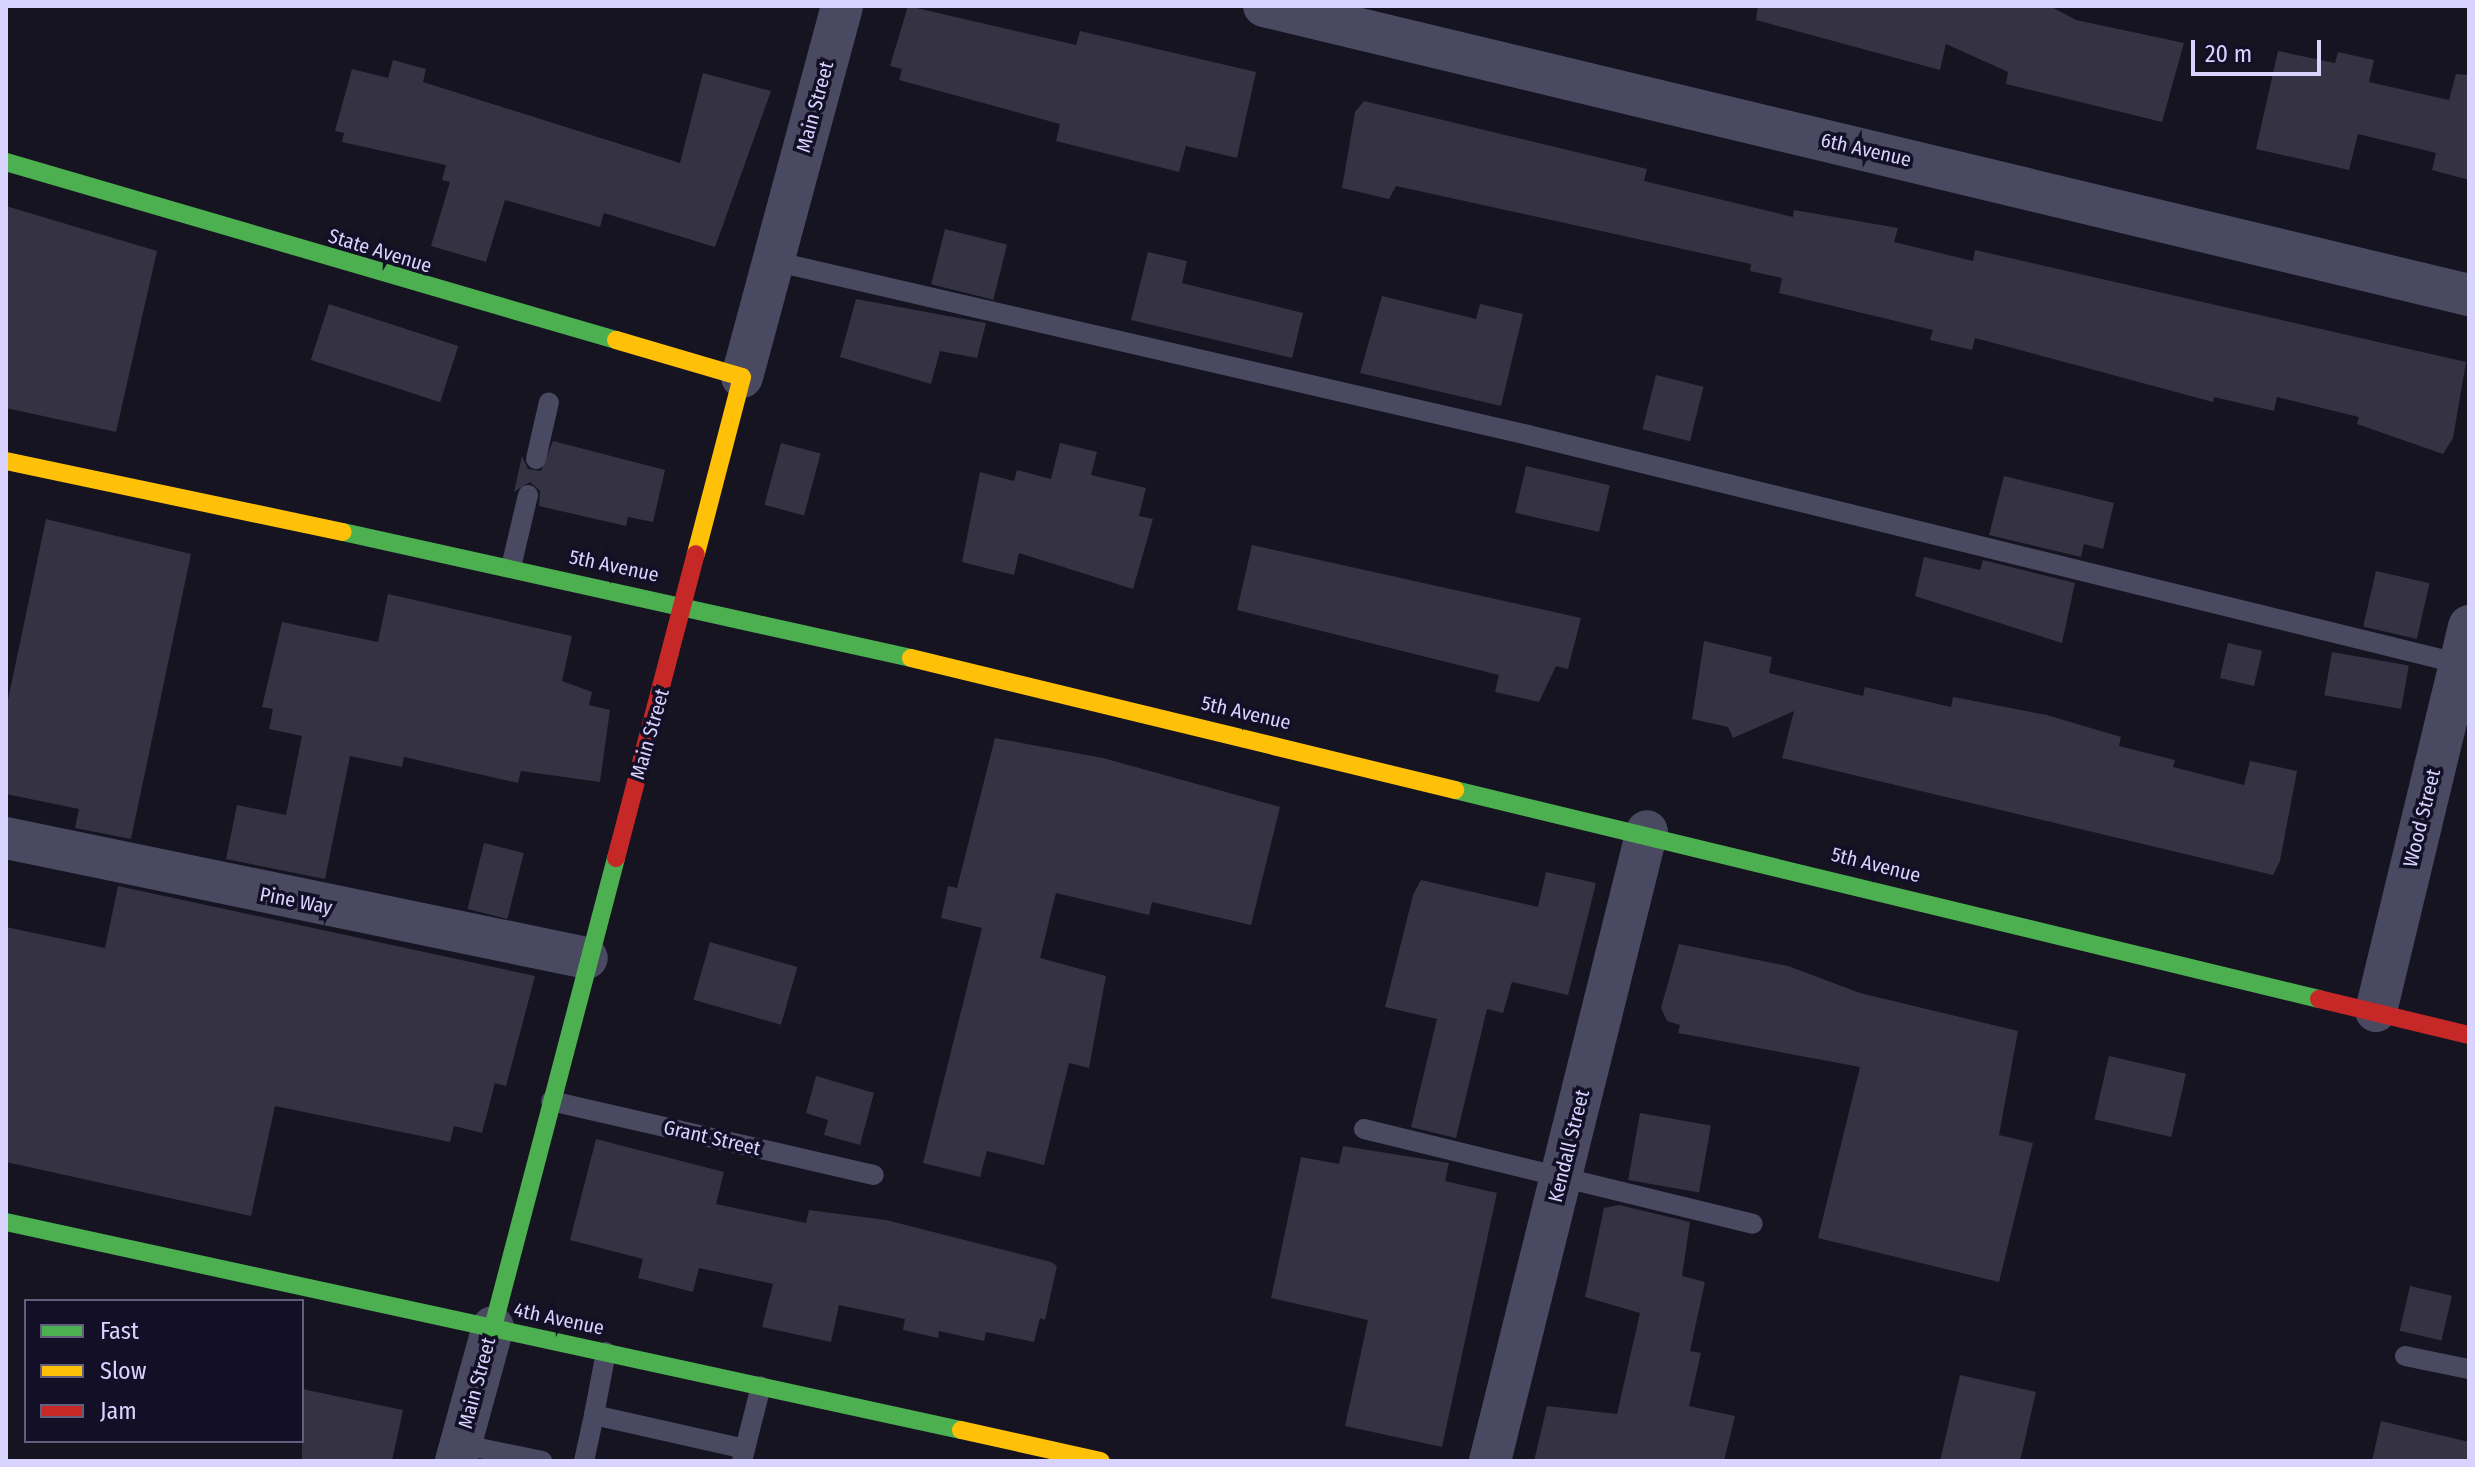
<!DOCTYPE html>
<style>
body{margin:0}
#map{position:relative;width:2475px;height:1467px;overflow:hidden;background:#161421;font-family:"Fira Sans Condensed",sans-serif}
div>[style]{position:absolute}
.building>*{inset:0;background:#343243;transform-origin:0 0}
.lane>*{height:20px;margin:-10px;padding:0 10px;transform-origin:10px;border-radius:10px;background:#4a4962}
.street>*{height:42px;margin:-21px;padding:0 21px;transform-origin:21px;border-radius:21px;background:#4a4962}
.fast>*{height:18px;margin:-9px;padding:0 9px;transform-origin:9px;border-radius:9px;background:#4caf50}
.slow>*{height:18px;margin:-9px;padding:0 9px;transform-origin:9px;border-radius:9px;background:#ffc107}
.jam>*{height:18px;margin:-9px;padding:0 9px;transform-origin:9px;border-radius:9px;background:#c62828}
span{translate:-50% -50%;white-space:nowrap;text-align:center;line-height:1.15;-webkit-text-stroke:7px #130f26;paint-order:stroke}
.street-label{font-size:20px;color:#d9d4ff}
.frame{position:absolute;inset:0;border:8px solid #d9d4ff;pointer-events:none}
.legend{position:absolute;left:24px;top:1299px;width:280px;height:144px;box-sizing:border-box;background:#130f26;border:2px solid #625e7d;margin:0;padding:10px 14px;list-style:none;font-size:24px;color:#d9d4ff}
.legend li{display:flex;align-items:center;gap:16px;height:40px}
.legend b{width:40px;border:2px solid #625e7d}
.scale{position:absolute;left:2191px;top:40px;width:130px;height:36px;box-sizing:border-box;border:4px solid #d9d4ff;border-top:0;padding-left:10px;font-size:24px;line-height:28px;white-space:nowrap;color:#d9d4ff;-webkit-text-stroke:6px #130f26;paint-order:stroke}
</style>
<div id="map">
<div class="building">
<i style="clip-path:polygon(908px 6px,1076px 45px,1080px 31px,1256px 72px,1237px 158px,1186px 146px,1179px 172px,1056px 141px,1060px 124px,899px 80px,902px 69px,890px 66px)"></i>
<i style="clip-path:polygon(1758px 6px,2050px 6px,2076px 20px,2184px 43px,2162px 122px,2006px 84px,2008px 72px,1946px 44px,1940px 70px,1756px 20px)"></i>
<i style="clip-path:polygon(2278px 51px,2335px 63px,2338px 52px,2374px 60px,2369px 82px,2449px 100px,2456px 74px,2469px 75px,2469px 180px,2432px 170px,2436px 153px,2358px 134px,2349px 170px,2256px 149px)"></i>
<i style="clip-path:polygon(393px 60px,426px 69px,423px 82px,680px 163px,703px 73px,771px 91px,715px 247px,604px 213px,600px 227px,505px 200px,486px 262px,431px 246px,450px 182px,442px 180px,446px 165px,342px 142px,344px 133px,335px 131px,352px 69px,388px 78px)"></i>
<i style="clip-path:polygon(1364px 101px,1647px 169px,1644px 181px,1793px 217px,1794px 210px,1898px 228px,1894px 242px,1973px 261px,1975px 250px,2466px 362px,2453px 438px,2443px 454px,2357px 424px,2359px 417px,2277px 397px,2274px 411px,2214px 397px,2213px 402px,1975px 338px,1972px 350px,1930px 340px,1933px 330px,1779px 293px,1782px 278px,1750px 271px,1751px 264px,1396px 186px,1389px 199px,1342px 188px,1355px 112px)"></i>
<i style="clip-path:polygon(6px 206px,157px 251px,116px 432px,6px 408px)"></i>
<i style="left:945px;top:229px;width:64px;height:57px;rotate:14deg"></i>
<i style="clip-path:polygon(1148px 252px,1187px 261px,1182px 283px,1303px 313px,1292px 358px,1131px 320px)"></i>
<i style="clip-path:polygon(1382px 296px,1476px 319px,1480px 304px,1523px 314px,1501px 406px,1360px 373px)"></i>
<i style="clip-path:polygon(856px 299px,986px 323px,977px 358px,940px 351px,931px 384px,840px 357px)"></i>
<i style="left:329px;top:304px;width:136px;height:59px;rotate:18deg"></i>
<i style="left:1656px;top:375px;width:49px;height:56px;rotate:14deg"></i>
<i style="clip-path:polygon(553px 441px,665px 470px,653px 522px,628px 517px,626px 526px,539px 506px,540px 491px,530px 482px,514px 492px,522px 456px,528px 469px,541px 471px)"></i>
<i style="left:781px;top:443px;width:41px;height:64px;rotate:15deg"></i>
<i style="clip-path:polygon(1060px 443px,1097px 452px,1091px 475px,1146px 488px,1139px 516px,1153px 519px,1133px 589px,1019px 553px,1014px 575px,962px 562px,980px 472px,1014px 481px,1017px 470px,1051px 479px)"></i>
<i style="left:1526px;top:466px;width:86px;height:48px;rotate:13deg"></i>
<i style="clip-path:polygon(2004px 476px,2114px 503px,2103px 549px,2084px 544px,2081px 557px,1989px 535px)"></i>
<i style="clip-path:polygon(46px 519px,191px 554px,131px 839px,75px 828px,79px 809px,6px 794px,6px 709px)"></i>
<i style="clip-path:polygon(1252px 545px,1581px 618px,1568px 669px,1556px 666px,1539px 702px,1495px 692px,1499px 675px,1237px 610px)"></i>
<i style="clip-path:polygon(1924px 557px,1980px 570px,1983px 560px,2075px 583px,2062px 643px,1915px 596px)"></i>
<i style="left:2376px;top:571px;width:55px;height:57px;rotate:13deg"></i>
<i style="clip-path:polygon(388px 594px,572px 636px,562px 681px,592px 692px,589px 705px,610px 710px,600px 782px,521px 771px,518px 783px,404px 757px,402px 767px,350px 756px,325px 879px,226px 859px,237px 805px,286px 815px,302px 736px,269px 729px,273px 709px,262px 707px,282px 622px,378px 642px)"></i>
<i style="clip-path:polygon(1704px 641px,1772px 657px,1769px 673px,1863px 696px,1865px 687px,1951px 707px,1953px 697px,2047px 715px,2121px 737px,2119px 746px,2175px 760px,2173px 767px,2244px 785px,2250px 761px,2297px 771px,2280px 861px,2273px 875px,1782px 758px,1794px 711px,1733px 738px,1728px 727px,1692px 719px)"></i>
<i style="left:2228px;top:643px;width:35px;height:36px;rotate:13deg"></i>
<i style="left:2332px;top:652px;width:78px;height:44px;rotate:10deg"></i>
<i style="clip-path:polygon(995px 738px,1103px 758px,1280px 807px,1251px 925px,1152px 902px,1149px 915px,1056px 893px,1040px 958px,1106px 976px,1089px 1068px,1069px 1063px,1044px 1165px,987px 1151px,980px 1177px,923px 1163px,982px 928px,941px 918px,948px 886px,957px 888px)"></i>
<i style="left:484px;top:843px;width:41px;height:68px;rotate:14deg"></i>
<i style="clip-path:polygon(1546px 872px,1596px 883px,1568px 995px,1512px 982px,1503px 1013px,1487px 1009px,1456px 1138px,1411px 1127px,1437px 1019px,1385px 1007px,1413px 895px,1421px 880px,1538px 907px)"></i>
<i style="clip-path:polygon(118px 886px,535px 976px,506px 1086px,495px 1083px,482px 1133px,454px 1126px,450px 1142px,275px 1106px,251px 1216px,6px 1162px,6px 927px,105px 948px)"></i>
<i style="left:710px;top:942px;width:91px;height:60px;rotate:16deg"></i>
<i style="clip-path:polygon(1679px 944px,1788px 966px,1860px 993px,2018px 1031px,1999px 1135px,2033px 1143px,1999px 1282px,1818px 1238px,1860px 1067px,1678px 1033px,1680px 1025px,1667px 1021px,1661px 1008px)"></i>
<i style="left:2109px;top:1056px;width:79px;height:65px;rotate:13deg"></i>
<i style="clip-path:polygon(816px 1076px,874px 1093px,860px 1145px,824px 1135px,828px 1120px,806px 1113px)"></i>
<i style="left:1640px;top:1113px;width:72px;height:68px;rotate:10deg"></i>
<i style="clip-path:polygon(596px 1139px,724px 1172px,716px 1204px,806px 1223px,809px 1210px,886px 1220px,1051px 1262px,1057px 1266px,1045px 1320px,1040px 1318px,1034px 1342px,986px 1332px,984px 1341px,939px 1331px,938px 1338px,903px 1330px,905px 1319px,839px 1305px,831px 1342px,762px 1327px,773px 1284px,699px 1268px,693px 1292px,638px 1278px,643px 1259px,570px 1240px)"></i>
<i style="clip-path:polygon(1343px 1146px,1449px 1163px,1445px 1181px,1497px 1193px,1442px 1447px,1345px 1426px,1368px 1320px,1271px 1298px,1301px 1157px,1339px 1164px)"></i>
<i style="clip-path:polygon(1619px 1205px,1690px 1222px,1682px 1276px,1705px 1282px,1690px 1351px,1701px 1353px,1689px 1406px,1735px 1416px,1724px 1461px,1534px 1461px,1547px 1406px,1617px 1414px,1640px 1313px,1585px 1297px,1604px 1208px)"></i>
<i style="left:2410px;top:1286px;width:43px;height:46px;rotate:13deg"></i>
<i style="clip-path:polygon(1960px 1375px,2036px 1392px,2020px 1461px,1940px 1461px)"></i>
<i style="clip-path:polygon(302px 1389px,403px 1410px,392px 1461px,302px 1461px)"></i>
<i style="clip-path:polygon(2381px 1421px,2469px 1442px,2469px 1461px,2372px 1461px)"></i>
</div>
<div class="lane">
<i style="left:773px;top:261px;width:775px;rotate:12.98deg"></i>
<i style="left:1528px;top:435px;width:965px;rotate:13.79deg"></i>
<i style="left:536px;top:459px;width:58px;rotate:-77.2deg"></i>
<i style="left:511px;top:567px;width:74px;rotate:-76.7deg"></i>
<i style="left:551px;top:1101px;width:331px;rotate:12.9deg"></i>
<i style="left:1364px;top:1129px;width:400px;rotate:13.7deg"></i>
<i style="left:606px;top:1352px;width:64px;rotate:100.8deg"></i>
<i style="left:594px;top:1415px;width:155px;rotate:12.7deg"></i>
<i style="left:2405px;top:1356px;width:65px;rotate:11.5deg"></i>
<i style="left:460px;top:1444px;width:84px;rotate:11.7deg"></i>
<i style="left:584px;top:1461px;width:47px;rotate:-77.7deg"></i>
<i style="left:742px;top:1461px;width:77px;rotate:-75.8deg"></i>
</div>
<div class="street">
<i style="left:1264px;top:6px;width:1239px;rotate:13.49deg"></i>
<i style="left:742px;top:377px;width:384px;rotate:-74.9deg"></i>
<i style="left:6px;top:838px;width:593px;rotate:11.67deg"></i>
<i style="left:2376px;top:1011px;width:396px;rotate:-76.4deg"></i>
<i style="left:456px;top:1461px;width:139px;rotate:-74.6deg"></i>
<i style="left:1490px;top:1461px;width:649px;rotate:-76.01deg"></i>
</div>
<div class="fast">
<i style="left:6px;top:162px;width:635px;rotate:16.27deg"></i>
<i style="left:343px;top:532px;width:582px;rotate:12.51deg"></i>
<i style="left:1455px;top:790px;width:889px;rotate:13.6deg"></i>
<i style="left:6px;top:1222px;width:977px;rotate:12.29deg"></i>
<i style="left:493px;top:1327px;width:485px;rotate:-75.3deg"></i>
</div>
<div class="slow">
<i style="left:616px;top:340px;width:131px;rotate:16.4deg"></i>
<i style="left:742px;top:377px;width:183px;rotate:104.6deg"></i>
<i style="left:6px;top:461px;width:344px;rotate:11.9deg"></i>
<i style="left:911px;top:658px;width:560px;rotate:13.64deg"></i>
<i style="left:961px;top:1430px;width:143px;rotate:12.5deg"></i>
</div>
<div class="jam">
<i style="left:616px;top:858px;width:314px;rotate:-75.3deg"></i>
<i style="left:2319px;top:999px;width:154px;rotate:13.5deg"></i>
</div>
<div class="street-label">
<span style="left:815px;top:107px;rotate:-75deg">Main Street</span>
<span style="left:1866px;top:150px;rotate:13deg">6th Avenue</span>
<span style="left:380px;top:251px;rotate:17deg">State Avenue</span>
<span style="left:614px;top:566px;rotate:12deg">5th Avenue</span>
<span style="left:1246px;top:713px;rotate:13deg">5th Avenue</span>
<span style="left:650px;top:734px;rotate:-74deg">Main Street</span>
<span style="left:2422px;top:818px;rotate:-76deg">Wood Street</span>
<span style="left:1876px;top:865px;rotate:14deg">5th Avenue</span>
<span style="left:296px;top:901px;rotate:11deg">Pine Way</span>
<span style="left:712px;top:1138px;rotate:13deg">Grant Street</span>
<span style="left:1569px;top:1146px;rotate:-76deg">Kendall Street</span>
<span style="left:559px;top:1319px;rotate:12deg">4th Avenue</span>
<span style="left:477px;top:1383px;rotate:-75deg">Main Street</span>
</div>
<div class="frame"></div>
<ul class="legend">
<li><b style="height:10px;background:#4caf50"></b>Fast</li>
<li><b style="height:10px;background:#ffc107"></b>Slow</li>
<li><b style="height:10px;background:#c62828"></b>Jam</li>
</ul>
<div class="scale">20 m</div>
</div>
